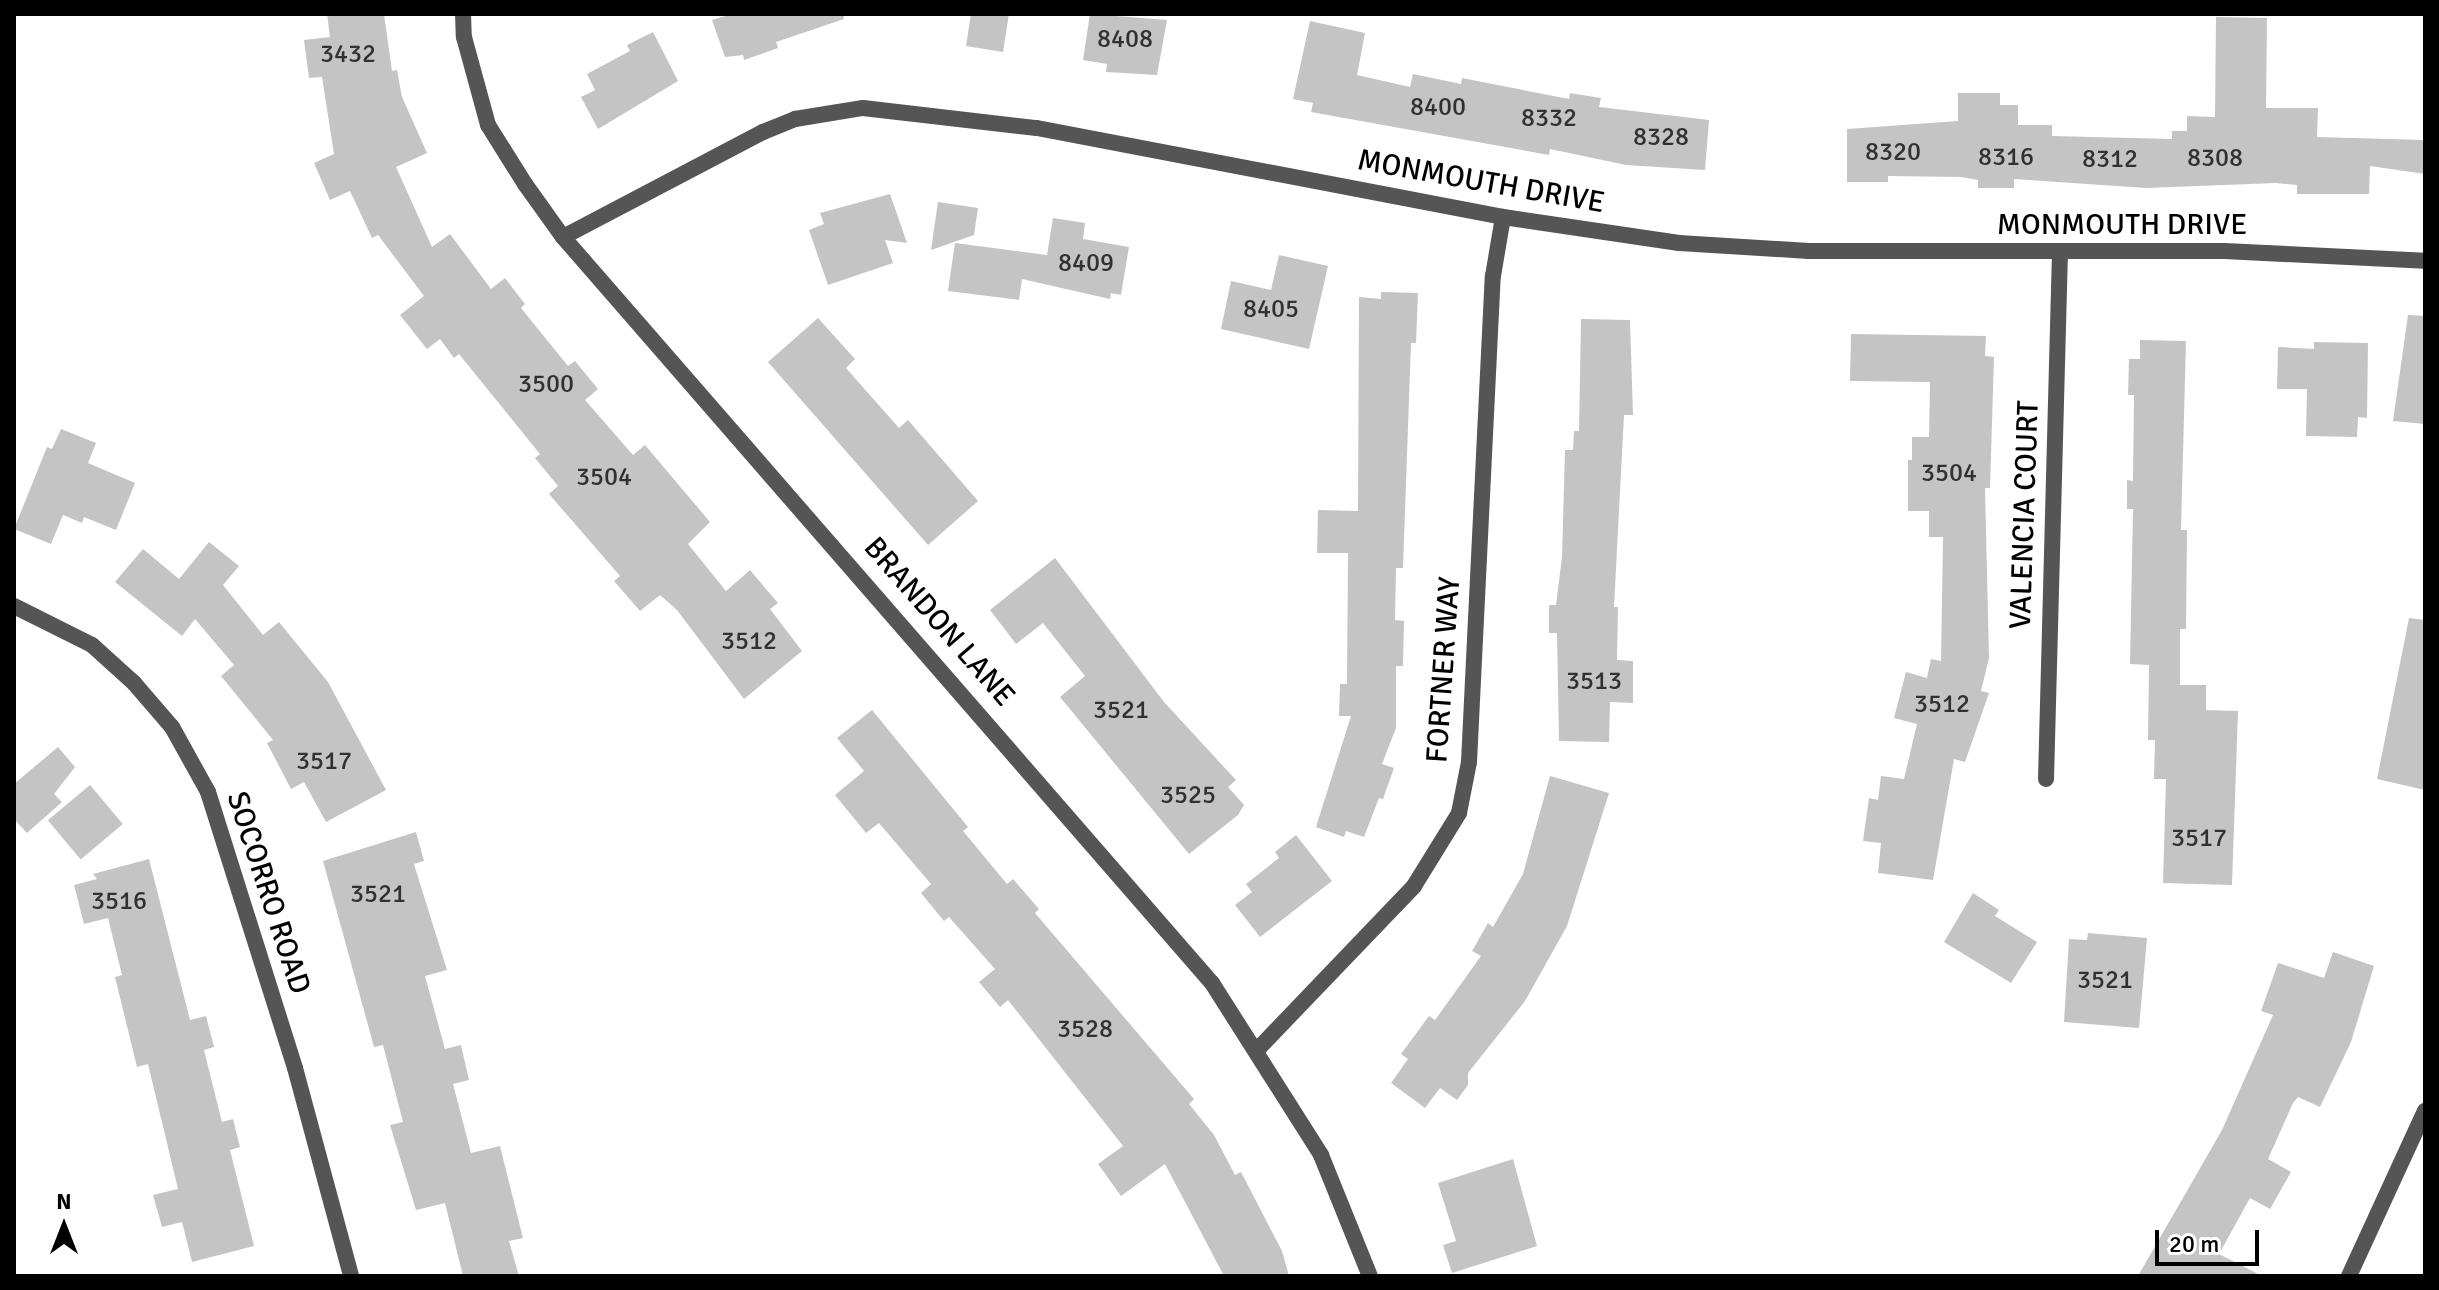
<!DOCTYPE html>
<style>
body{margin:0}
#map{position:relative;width:2439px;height:1290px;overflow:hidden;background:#fff;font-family:Signika,sans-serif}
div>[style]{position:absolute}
.building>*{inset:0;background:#c4c4c4;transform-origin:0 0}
.street>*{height:16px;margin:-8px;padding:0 8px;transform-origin:8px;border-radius:8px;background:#555}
span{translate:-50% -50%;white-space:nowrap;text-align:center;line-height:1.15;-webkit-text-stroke:6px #fff;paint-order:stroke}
.number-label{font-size:26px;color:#313131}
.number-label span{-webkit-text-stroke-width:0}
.street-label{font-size:30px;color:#000}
.frame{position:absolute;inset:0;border:16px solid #000;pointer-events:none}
.north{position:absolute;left:24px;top:1186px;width:80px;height:80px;-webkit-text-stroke:6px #fff;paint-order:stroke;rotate:0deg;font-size:22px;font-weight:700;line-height:32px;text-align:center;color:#000}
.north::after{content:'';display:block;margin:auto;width:28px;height:36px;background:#000;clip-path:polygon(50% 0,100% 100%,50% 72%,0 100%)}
.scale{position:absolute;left:2155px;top:1230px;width:104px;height:36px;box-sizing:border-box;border:4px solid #000;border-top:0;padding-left:10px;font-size:24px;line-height:28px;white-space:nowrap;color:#000;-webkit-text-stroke:6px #fff;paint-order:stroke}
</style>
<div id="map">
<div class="building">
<i style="clip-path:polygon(327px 14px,384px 14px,392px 71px,397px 70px,402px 97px,427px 153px,396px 167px,432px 247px,450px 234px,491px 289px,505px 278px,525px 304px,521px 308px,568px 366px,575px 361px,598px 389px,585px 400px,633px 455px,645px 445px,710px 522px,688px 544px,726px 591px,750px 570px,778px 603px,770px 609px,802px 651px,744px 699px,677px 610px,660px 595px,640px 611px,614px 581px,620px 576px,549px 494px,558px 486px,535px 458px,540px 454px,459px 354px,454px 358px,440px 339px,427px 349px,400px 315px,424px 296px,378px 235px,372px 238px,350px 191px,330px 200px,314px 163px,334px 154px,322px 77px,309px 78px,304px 40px,330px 37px)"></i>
<i style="clip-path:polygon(732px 14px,843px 14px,844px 19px,776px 42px,778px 48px,744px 60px,743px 55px,725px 57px,712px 20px)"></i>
<i style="clip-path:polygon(971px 14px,1009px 14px,1003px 52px,966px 46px)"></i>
<i style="clip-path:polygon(1090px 14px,1167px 20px,1157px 75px,1106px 72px,1107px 64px,1083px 60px)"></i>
<i style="clip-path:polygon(2216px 17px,2267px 18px,2266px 108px,2318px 108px,2317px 137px,2425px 140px,2425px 174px,2370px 166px,2369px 194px,2297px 194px,2297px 185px,2276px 183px,2146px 188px,2014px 179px,2014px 188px,1978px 188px,1978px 180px,1961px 177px,1888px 176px,1888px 182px,1847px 182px,1847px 129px,1958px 121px,1958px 93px,2000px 93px,2000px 105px,2018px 105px,2018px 125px,2052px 125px,2052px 136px,2172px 139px,2172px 131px,2187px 131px,2187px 116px,2215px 117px)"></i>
<i style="clip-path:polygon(1310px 21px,1365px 33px,1357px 75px,1410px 87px,1413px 74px,1461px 84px,1462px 78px,1569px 99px,1570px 93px,1601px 98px,1599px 107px,1709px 120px,1705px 170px,1626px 165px,1550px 149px,1549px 155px,1311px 112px,1313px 103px,1293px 99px)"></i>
<i style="clip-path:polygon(653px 32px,678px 81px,598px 129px,581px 97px,595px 90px,587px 74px,630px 51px,627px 45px)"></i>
<i style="clip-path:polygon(890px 194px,907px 243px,885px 240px,893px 263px,828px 285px,809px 230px,824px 224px,820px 213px)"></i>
<i style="clip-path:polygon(938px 202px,978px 208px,974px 235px,931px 250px)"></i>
<i style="clip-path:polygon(1053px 218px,1085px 223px,1083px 239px,1129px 247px,1121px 295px,1111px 293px,1110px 299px,1022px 279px,1019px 300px,948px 291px,955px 243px,1047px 255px)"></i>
<i style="clip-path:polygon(1279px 255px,1328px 266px,1309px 349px,1221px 329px,1231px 281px,1271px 290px)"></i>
<i style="clip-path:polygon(1381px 292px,1418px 293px,1416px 343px,1411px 343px,1403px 568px,1396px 568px,1395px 620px,1404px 621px,1403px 666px,1396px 666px,1396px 728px,1382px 764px,1394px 768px,1383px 799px,1379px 798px,1364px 837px,1346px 831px,1344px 837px,1316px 827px,1351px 716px,1339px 716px,1340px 684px,1347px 684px,1348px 553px,1317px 553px,1318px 510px,1358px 511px,1359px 297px,1381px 299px)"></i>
<i style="clip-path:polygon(2408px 315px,2425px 316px,2425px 424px,2393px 421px)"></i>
<i style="clip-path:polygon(818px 318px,855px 359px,846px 368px,899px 428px,908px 420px,978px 501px,928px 545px,768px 362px)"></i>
<i style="clip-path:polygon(1581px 319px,1630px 320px,1633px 415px,1624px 415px,1614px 607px,1618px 607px,1617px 660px,1633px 661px,1633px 703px,1610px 702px,1609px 742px,1559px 741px,1557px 633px,1549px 633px,1549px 605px,1556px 605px,1562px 557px,1565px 450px,1573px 450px,1574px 431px,1579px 431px)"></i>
<i style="clip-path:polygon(1851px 334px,1986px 336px,1985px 356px,1994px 357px,1990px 488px,1985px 488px,1989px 658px,1981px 691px,1989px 693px,1965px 762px,1954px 759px,1933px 880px,1878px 873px,1881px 843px,1863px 841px,1869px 798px,1878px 800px,1881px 776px,1904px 779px,1917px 724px,1894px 718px,1906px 672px,1927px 678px,1931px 659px,1941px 661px,1943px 537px,1929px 537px,1929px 511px,1908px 511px,1908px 460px,1912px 460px,1912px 437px,1929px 437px,1930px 382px,1850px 381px)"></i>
<i style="clip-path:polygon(2140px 340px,2186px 341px,2181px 530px,2187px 530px,2186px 629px,2180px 629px,2180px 685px,2206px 685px,2206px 710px,2238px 711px,2232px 885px,2163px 883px,2166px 779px,2154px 779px,2155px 740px,2148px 740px,2149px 665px,2130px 664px,2133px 509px,2127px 509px,2127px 480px,2133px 481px,2134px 395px,2128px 395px,2129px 359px,2140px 359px)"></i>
<i style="clip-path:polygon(2314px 342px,2368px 343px,2367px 418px,2358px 417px,2357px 437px,2306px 436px,2307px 389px,2277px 389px,2278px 347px,2314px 349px)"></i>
<i style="clip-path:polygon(61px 429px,96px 443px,88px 463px,135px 483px,116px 530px,84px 517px,82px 523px,63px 515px,51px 544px,14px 529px,47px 447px,52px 449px)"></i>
<i style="clip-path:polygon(209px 542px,239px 566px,223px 585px,263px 635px,279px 622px,328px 682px,386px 790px,326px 822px,304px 782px,291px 789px,267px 743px,273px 740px,221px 676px,234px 665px,195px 619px,182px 636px,115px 582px,143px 549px,179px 579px)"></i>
<i style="clip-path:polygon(1055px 558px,1164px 702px,1236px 780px,1228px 787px,1244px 805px,1238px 815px,1189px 854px,1060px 697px,1085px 676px,1043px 623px,1016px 644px,990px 610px)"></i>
<i style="clip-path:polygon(2409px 618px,2425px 620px,2425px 790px,2377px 779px)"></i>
<i style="clip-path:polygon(872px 710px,968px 827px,963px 831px,1007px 884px,1013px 879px,1039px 909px,1035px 913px,1194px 1099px,1189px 1104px,1214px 1135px,1235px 1175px,1241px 1172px,1282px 1251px,1289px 1276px,1224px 1276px,1165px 1164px,1121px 1196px,1098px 1164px,1123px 1146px,1008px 1000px,1000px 1007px,979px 982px,995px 969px,949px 917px,944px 921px,921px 893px,931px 884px,879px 823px,866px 833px,835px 795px,864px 771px,837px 738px)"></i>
<i style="clip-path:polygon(58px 747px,75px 767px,54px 794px,62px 802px,27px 833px,14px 819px,14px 784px)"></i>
<i style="clip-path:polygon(1550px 776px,1609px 793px,1567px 926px,1525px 1001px,1468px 1073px,1468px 1085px,1457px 1100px,1440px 1088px,1425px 1108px,1391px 1083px,1408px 1059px,1401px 1054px,1429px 1016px,1435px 1020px,1481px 956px,1472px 951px,1488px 923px,1493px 927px,1523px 874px)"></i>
<i style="left:90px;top:785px;width:51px;height:55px;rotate:50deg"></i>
<i style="clip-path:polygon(416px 832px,424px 861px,414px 864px,447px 970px,425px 976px,445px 1049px,461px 1045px,469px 1080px,453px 1084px,471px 1153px,500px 1146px,523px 1238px,509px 1241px,519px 1276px,463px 1276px,445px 1203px,416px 1210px,390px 1125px,403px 1122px,383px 1045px,374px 1047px,323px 861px)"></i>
<i style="clip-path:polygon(1296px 835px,1332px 881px,1260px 937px,1235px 905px,1252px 892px,1246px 884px,1279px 858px,1275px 852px)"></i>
<i style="clip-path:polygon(149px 859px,190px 1020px,206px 1016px,214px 1047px,204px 1050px,222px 1122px,233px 1119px,240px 1147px,230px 1150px,254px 1246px,192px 1262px,182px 1222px,162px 1227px,153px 1195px,178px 1189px,148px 1064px,137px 1067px,115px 977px,122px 975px,108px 918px,84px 924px,74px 885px,97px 879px,93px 874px)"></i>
<i style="clip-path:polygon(1973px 893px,1999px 910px,1995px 916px,2037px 942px,2011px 983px,1944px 942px)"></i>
<i style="clip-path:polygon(2088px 933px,2147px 938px,2139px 1028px,2064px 1022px,2069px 939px,2087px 940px)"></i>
<i style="clip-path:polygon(2333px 952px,2374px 966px,2351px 1042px,2320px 1107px,2298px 1097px,2293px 1103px,2268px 1159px,2291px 1172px,2270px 1209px,2250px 1198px,2219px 1254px,2262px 1276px,2138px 1276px,2222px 1130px,2273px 1015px,2261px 1011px,2278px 963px,2324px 978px)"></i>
<i style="clip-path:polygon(1513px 1159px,1537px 1246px,1452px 1273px,1443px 1245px,1456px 1241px,1438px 1183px)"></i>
</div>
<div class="street">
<i style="left:463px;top:14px;width:23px;rotate:88deg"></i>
<i style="left:464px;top:37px;width:91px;rotate:74.7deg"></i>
<i style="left:488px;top:125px;width:70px;rotate:57.9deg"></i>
<i style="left:525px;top:184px;width:65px;rotate:54.4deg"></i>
<i style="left:563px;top:237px;width:989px;rotate:48.98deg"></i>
<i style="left:1212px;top:983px;width:204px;rotate:57.6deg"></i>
<i style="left:1321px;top:1155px;width:131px;rotate:68deg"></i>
<i style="left:563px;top:237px;width:226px;rotate:-27.7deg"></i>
<i style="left:763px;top:132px;width:35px;rotate:-22deg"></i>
<i style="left:795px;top:119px;width:69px;rotate:-9.2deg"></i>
<i style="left:863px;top:108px;width:175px;rotate:6.6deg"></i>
<i style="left:1037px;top:128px;width:474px;rotate:10.8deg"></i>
<i style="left:1503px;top:217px;width:178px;rotate:8.4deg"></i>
<i style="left:1679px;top:243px;width:130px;rotate:3.5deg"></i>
<i style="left:1809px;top:251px;width:415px"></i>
<i style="left:2224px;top:251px;width:201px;rotate:2.8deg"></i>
<i style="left:14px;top:606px;width:87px;rotate:26.6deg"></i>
<i style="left:92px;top:645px;width:57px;rotate:42.1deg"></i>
<i style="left:134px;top:683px;width:58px;rotate:49.2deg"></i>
<i style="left:172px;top:727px;width:74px;rotate:61deg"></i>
<i style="left:208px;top:792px;width:289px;rotate:72.5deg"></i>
<i style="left:295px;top:1068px;width:215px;rotate:74.9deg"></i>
<i style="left:2046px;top:779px;width:526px;rotate:-88.48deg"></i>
<i style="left:1257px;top:1050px;width:227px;rotate:-46.2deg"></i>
<i style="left:1414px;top:886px;width:86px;rotate:-58.3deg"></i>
<i style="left:1459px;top:813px;width:52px;rotate:-78.9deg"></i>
<i style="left:1469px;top:762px;width:487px;rotate:-87.2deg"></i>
<i style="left:1493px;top:276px;width:60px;rotate:-80.4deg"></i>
<i style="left:2349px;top:1276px;width:182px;rotate:-65.3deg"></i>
</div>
<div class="number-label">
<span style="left:1125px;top:40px">8408</span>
<span style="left:348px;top:55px">3432</span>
<span style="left:1438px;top:108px">8400</span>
<span style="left:1549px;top:119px">8332</span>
<span style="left:1661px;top:138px">8328</span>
<span style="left:1893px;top:153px">8320</span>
<span style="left:2006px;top:158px">8316</span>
<span style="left:2215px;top:159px">8308</span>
<span style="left:2110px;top:160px">8312</span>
<span style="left:1086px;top:264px">8409</span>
<span style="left:1271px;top:310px">8405</span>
<span style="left:546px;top:385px">3500</span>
<span style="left:1949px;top:474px">3504</span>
<span style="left:604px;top:478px">3504</span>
<span style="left:749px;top:642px">3512</span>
<span style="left:1594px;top:682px">3513</span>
<span style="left:1942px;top:705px">3512</span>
<span style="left:1121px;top:711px">3521</span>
<span style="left:324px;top:762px">3517</span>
<span style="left:1188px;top:796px">3525</span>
<span style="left:2199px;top:839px">3517</span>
<span style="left:378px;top:895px">3521</span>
<span style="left:119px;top:902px">3516</span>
<span style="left:2105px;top:981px">3521</span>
<span style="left:1085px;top:1030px">3528</span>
</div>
<div class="street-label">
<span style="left:1481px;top:182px;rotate:10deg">MONMOUTH DRIVE</span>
<span style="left:2122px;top:225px">MONMOUTH DRIVE</span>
<span style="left:2025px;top:515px;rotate:-88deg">VALENCIA COURT</span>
<span style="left:939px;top:622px;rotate:49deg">BRANDON LANE</span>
<span style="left:1444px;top:670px;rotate:-86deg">FORTNER WAY</span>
<span style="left:268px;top:893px;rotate:72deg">SOCORRO ROAD</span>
</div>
<div class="frame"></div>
<div class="north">N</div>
<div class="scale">20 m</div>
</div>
